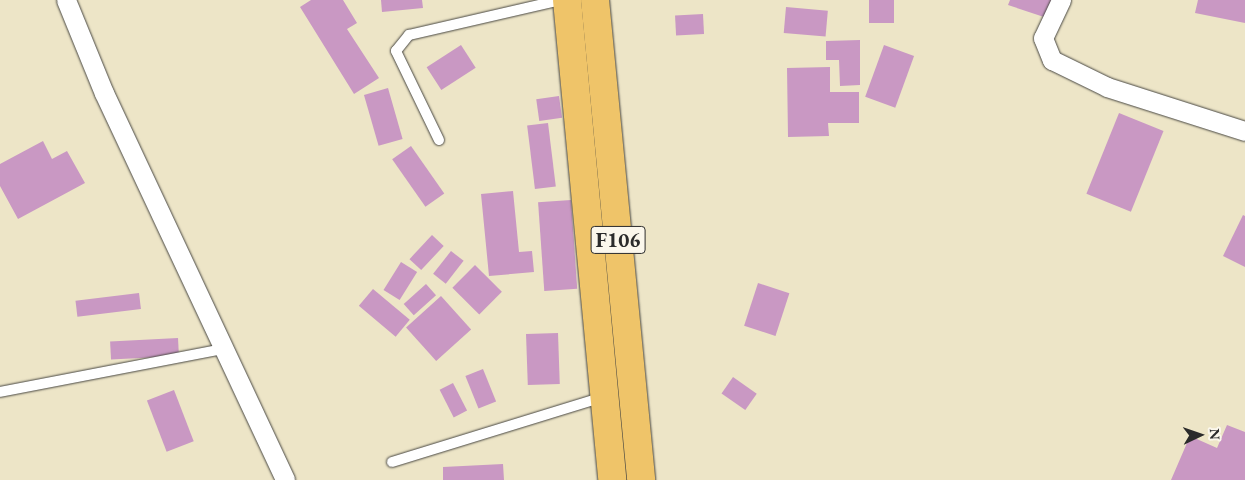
<!DOCTYPE html>
<style>
body{margin:0}
#map{position:relative;width:1245px;height:480px;overflow:hidden;background:#ede5c7;font-family:"EB Garamond",serif}
div>[style]{position:absolute}
.building>*{inset:0;background:#c998c3;transform-origin:0 0}
.roads{filter:drop-shadow(0 0 1px #484742) drop-shadow(0 0 1px #484742)}
.lane>*{height:10px;margin:-5px;padding:0 5px;transform-origin:5px;border-radius:5px;background:#fff}
.street>*{height:19px;margin:-9.5px;padding:0 9.5px;transform-origin:9.5px;border-radius:9.5px;background:#fff}
.primary>*{height:28px;margin:-14px;padding:0 14px;transform-origin:14px;border-radius:14px;background:#efc469}
span{translate:-50% -50%;white-space:nowrap;text-align:center;line-height:1.15;-webkit-text-stroke:5px #fbf7ec;paint-order:stroke}
.shield-label span{padding:1px 4px;background:#fbf7ec;border:1px solid;border-radius:4px;-webkit-text-stroke-width:0}
.shield-label{font-size:21px;color:#2b2b2b;font-weight:700}
.north{position:absolute;left:1175px;top:410px;width:50px;height:50px;-webkit-text-stroke:4px #fbf7ec;paint-order:stroke;rotate:87deg;font-size:14px;font-weight:700;line-height:20px;text-align:center;color:#2b2b2b}
.north::after{content:'';display:block;margin:auto;width:18px;height:22px;background:#2b2b2b;clip-path:polygon(50% 0,100% 100%,50% 72%,0 100%)}
</style>
<div id="map">
<div class="building">
<i style="clip-path:polygon(311px 0,343px 0,357px 23px,347px 29px,379px 78px,354px 94px,300px 7px)"></i>
<i style="clip-path:polygon(381px 0,422px 0,423px 8px,382px 12px)"></i>
<i style="left:869px;top:0;width:25px;height:23px"></i>
<i style="clip-path:polygon(1010px 0,1057px 0,1050px 19px,1008px 5px)"></i>
<i style="clip-path:polygon(1198px 0,1245px 0,1245px 23px,1195px 13px)"></i>
<i style="left:786px;top:7px;width:42px;height:26px;rotate:5deg"></i>
<i style="left:703px;top:14px;width:20px;height:28px;rotate:87deg"></i>
<i style="clip-path:polygon(860px 40px,860px 85px,840px 86px,839px 60px,826px 60px,826px 41px)"></i>
<i style="left:461px;top:45px;width:27px;height:41px;rotate:57deg"></i>
<i style="left:884px;top:45px;width:32px;height:55px;rotate:20deg"></i>
<i style="clip-path:polygon(830px 67px,830px 92px,859px 92px,859px 123px,828px 123px,829px 136px,788px 137px,787px 68px)"></i>
<i style="left:388px;top:88px;width:53px;height:25px;rotate:74deg"></i>
<i style="left:559px;top:96px;width:22px;height:23px;rotate:82deg"></i>
<i style="left:1119px;top:113px;width:48px;height:87px;rotate:22deg"></i>
<i style="left:548px;top:123px;width:64px;height:21px;rotate:83deg"></i>
<i style="clip-path:polygon(43px 141px,52px 159px,67px 151px,85px 183px,18px 219px,0 186px,0 164px)"></i>
<i style="left:411px;top:146px;width:58px;height:23px;rotate:55deg"></i>
<i style="clip-path:polygon(513px 191px,519px 252px,532px 251px,534px 272px,489px 276px,481px 194px)"></i>
<i style="left:571px;top:200px;width:89px;height:33px;rotate:86deg"></i>
<i style="clip-path:polygon(1243px 215px,1245px 216px,1245px 267px,1223px 256px)"></i>
<i style="left:432px;top:235px;width:16px;height:33px;rotate:43deg"></i>
<i style="left:451px;top:251px;width:16px;height:29px;rotate:38deg"></i>
<i style="left:401px;top:262px;width:19px;height:33px;rotate:32deg"></i>
<i style="left:475px;top:265px;width:38px;height:32px;rotate:45deg"></i>
<i style="left:758px;top:283px;width:33px;height:45px;rotate:18deg"></i>
<i style="left:426px;top:284px;width:15px;height:30px;rotate:48deg"></i>
<i style="left:373px;top:289px;width:48px;height:22px;rotate:40deg"></i>
<i style="left:139px;top:293px;width:16px;height:64px;rotate:83deg"></i>
<i style="left:441px;top:296px;width:45px;height:47px;rotate:48deg"></i>
<i style="left:558px;top:333px;width:51px;height:32px;rotate:88deg"></i>
<i style="left:178px;top:338px;width:18px;height:68px;rotate:87deg"></i>
<i style="left:483px;top:369px;width:35px;height:19px;rotate:68deg"></i>
<i style="left:733px;top:377px;width:29px;height:20px;rotate:35deg"></i>
<i style="left:453px;top:383px;width:31px;height:15px;rotate:63deg"></i>
<i style="left:174px;top:390px;width:55px;height:29px;rotate:69deg"></i>
<i style="clip-path:polygon(1227px 425px,1245px 432px,1245px 480px,1171px 480px,1190px 436px,1217px 448px)"></i>
<i style="clip-path:polygon(503px 464px,504px 480px,443px 480px,443px 467px)"></i>
</div>
<div class="roads">
<div class="lane">
<i style="left:439px;top:140px;width:99px;rotate:-115.8deg"></i>
<i style="left:396px;top:51px;width:21px;rotate:-51deg"></i>
<i style="left:409px;top:35px;width:156px;rotate:-13deg"></i>
<i style="left:0;top:392px;width:228px;rotate:-10.9deg"></i>
<i style="left:392px;top:462px;width:221px;rotate:-17.1deg"></i>
</div>
<div class="street">
<i style="left:66px;top:0;width:100px;rotate:67.8deg"></i>
<i style="left:104px;top:93px;width:427px;rotate:64.9deg"></i>
<i style="left:1061px;top:0;width:42px;rotate:115.3deg"></i>
<i style="left:1043px;top:38px;width:24px;rotate:68deg"></i>
<i style="left:1052px;top:60px;width:61px;rotate:26.1deg"></i>
<i style="left:1107px;top:87px;width:145px;rotate:17.7deg"></i>
</div>
<div class="primary">
<i style="left:567px;top:0;width:482px;rotate:84.6deg"></i>
<i style="left:595px;top:0;width:482px;rotate:84.5deg"></i>
</div>
</div>
<div class="shield-label">
<span style="left:618px;top:240px">F106</span>
</div>
<div class="north">N</div>
</div>
